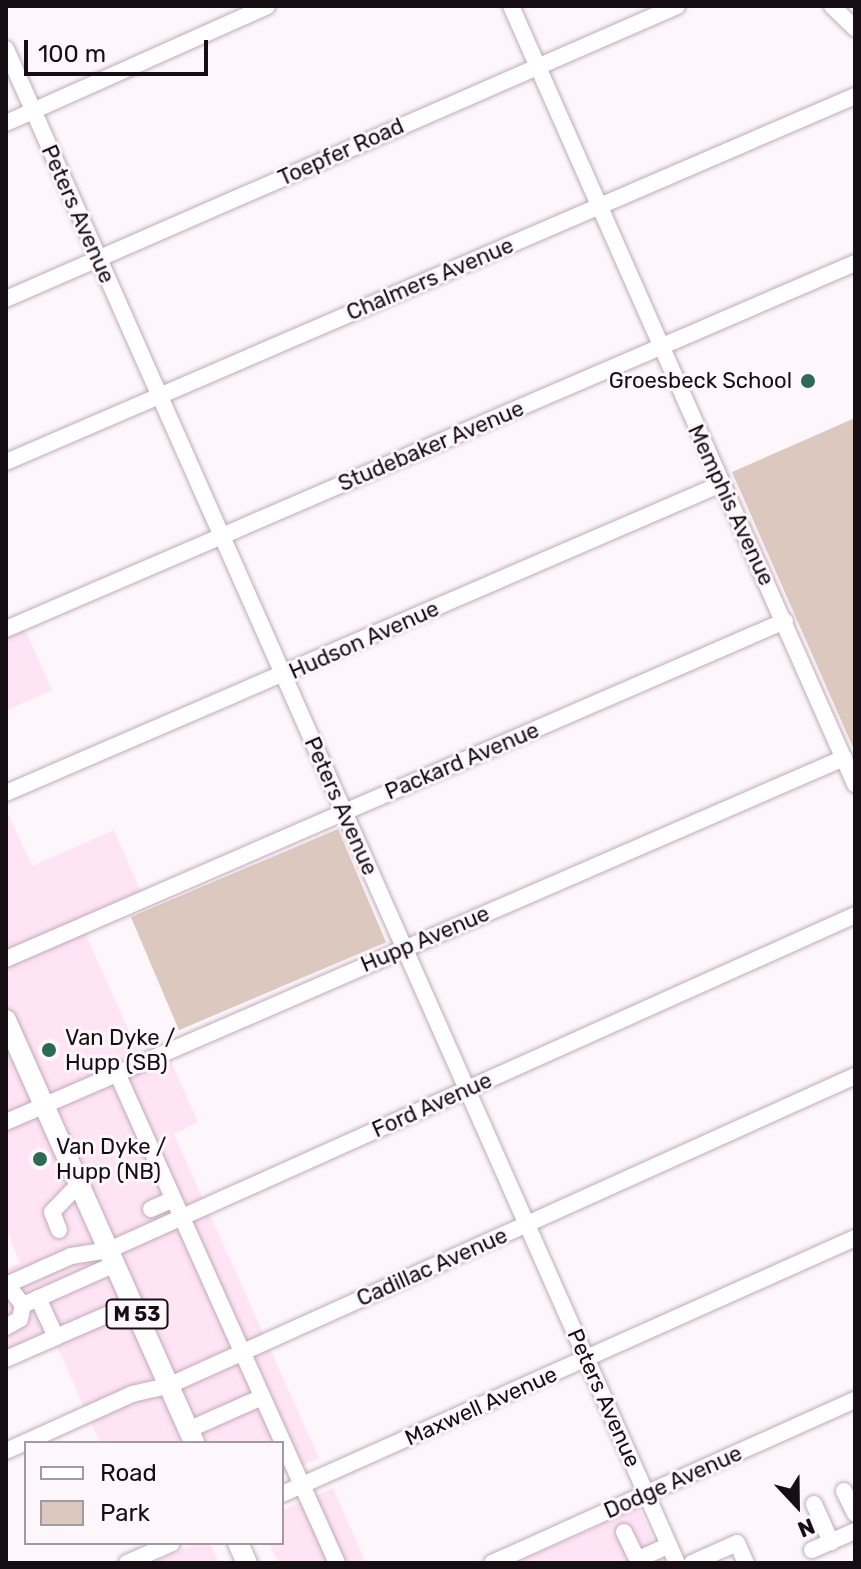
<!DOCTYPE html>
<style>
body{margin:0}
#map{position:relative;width:861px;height:1569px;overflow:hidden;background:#fdf7fb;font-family:Rubik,sans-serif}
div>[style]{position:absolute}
.built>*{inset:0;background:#fee4f5}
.green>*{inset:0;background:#ddc8bf;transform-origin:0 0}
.roads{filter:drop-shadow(0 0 2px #c2aabb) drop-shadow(0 0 2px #c2aabb)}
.minor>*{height:16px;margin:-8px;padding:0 8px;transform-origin:8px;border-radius:8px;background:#fff}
.major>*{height:20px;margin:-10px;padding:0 10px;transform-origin:10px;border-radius:10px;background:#fff}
.dots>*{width:22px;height:22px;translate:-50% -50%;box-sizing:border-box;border:4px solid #fdf7fb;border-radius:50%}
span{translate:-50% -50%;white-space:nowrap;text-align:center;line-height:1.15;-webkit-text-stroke:6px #fdf7fb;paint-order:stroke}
.shield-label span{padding:2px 6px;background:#fdf7fb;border:2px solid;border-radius:6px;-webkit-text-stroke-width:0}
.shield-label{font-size:20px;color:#160e13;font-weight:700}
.street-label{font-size:22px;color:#160e13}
.poi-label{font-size:22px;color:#160e13}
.right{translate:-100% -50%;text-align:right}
.left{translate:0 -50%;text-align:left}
.frame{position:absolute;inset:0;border:8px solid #160e13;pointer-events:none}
.legend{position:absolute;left:24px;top:1441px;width:260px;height:104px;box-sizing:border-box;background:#fdf7fb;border:2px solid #a19a9e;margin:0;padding:10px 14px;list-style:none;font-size:24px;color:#160e13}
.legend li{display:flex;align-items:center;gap:16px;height:40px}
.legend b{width:40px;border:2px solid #a19a9e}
.north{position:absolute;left:757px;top:1465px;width:80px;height:80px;-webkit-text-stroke:6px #fdf7fb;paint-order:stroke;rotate:158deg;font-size:22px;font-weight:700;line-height:32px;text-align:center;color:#160e13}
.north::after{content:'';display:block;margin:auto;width:28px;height:36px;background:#160e13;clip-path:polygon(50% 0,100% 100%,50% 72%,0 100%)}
.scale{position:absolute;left:24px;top:40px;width:184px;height:36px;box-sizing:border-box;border:4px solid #160e13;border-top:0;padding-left:10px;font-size:24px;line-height:28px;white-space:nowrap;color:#160e13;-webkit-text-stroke:6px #fdf7fb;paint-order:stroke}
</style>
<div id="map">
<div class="built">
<i style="clip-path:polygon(19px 616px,52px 690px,6px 711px,6px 621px)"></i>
<i style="clip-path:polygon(6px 809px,32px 866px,114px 830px,141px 892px,85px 933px,140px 1055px,164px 1045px,198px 1122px,174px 1134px,319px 1458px,282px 1475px,282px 1443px,100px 1443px,56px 1344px,6px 1367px,6px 1269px,20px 1263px,6px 1230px)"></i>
<i style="clip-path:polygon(333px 1488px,366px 1563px,278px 1563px,269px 1543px,282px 1543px,282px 1510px)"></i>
<i style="clip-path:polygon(639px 1508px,663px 1563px,516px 1563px)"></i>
<i style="clip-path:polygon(196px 1543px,210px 1543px,219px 1563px,153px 1563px)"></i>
</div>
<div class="green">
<i style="clip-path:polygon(855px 418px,855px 752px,732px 472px)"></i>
<i style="left:338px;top:829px;width:123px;height:225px;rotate:67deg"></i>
</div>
<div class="roads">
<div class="minor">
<i style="left:511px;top:6px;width:851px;rotate:66.15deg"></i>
<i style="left:832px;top:6px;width:32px;rotate:44deg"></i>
<i style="left:6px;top:49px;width:1656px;rotate:66.1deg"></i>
<i style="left:6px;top:123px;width:286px;rotate:-24.1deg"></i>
<i style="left:6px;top:299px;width:732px;rotate:-23.59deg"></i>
<i style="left:6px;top:462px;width:925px;rotate:-23.32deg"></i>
<i style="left:6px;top:629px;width:925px;rotate:-23.32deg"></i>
<i style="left:6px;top:793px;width:779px;rotate:-23.37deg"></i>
<i style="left:6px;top:959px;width:849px;rotate:-23.46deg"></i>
<i style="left:117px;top:1073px;width:537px;rotate:65.82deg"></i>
<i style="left:6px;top:1122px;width:914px;rotate:-23.48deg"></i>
<i style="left:151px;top:1209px;width:24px;rotate:-24deg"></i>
<i style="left:59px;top:1230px;width:19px;rotate:-111deg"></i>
<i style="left:52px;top:1212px;width:39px;rotate:-46deg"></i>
<i style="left:6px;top:1285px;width:71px;rotate:-24deg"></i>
<i style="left:71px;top:1256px;width:38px;rotate:-9deg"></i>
<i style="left:109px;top:1250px;width:818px;rotate:-24.18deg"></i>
<i style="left:7px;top:1285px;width:26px;rotate:51deg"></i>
<i style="left:23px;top:1305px;width:101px;rotate:-24deg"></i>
<i style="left:6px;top:1327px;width:16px;rotate:-30deg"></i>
<i style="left:20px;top:1319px;width:14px;rotate:-78deg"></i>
<i style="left:56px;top:1337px;width:83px;rotate:-23.5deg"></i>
<i style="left:6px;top:1359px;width:55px;rotate:-23.7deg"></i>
<i style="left:56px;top:1337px;width:43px;rotate:-114.8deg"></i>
<i style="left:188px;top:1430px;width:81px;rotate:-24deg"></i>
<i style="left:6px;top:1451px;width:138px;rotate:-24.3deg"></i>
<i style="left:132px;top:1394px;width:37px;rotate:-13deg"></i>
<i style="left:168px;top:1386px;width:754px;rotate:-24.29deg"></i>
<i style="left:844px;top:1491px;width:25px;rotate:64deg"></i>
<i style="left:282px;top:1494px;width:628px;rotate:-24.07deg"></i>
<i style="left:814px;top:1504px;width:42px;rotate:65.9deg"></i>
<i style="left:624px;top:1532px;width:34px;rotate:64deg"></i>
<i style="left:812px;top:1550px;width:47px;rotate:-23.8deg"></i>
<i style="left:637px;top:1560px;width:35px;rotate:-25deg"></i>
<i style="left:127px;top:1563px;width:49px;rotate:-24deg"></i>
<i style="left:492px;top:1563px;width:398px;rotate:-24.2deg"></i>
<i style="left:692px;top:1563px;width:49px;rotate:-24deg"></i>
<i style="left:737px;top:1543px;width:22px;rotate:66deg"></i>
</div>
<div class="major">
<i style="left:6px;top:1020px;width:463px;rotate:66deg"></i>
<i style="left:238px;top:1543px;width:22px;rotate:66deg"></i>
</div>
</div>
<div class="dots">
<i style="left:808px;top:381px;background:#2d6a56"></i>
<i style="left:49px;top:1050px;background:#2d6a56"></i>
<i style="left:40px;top:1159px;background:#2d6a56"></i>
</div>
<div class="shield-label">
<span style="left:137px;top:1314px">M 53</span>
</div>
<div class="street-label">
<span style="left:341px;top:152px;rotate:-24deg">Toepfer Road</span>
<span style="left:78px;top:214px;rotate:66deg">Peters Avenue</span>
<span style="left:430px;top:279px;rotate:-23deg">Chalmers Avenue</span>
<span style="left:431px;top:446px;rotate:-23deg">Studebaker Avenue</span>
<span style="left:731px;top:505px;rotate:65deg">Memphis Avenue</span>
<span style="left:364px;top:640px;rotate:-24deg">Hudson Avenue</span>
<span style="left:462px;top:761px;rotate:-23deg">Packard Avenue</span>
<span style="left:341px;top:806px;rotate:66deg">Peters Avenue</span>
<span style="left:425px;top:939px;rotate:-23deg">Hupp Avenue</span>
<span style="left:432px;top:1105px;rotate:-24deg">Ford Avenue</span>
<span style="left:432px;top:1267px;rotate:-24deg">Cadillac Avenue</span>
<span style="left:604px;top:1398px;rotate:66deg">Peters Avenue</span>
<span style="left:481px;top:1406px;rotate:-24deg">Maxwell Avenue</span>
<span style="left:673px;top:1482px;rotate:-24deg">Dodge Avenue</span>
</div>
<div class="poi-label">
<span class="right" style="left:792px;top:381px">Groesbeck School</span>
<span class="left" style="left:65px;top:1050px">Van Dyke /<br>Hupp (SB)</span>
<span class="left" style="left:56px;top:1159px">Van Dyke /<br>Hupp (NB)</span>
</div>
<div class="frame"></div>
<ul class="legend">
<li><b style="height:10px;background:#fff"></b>Road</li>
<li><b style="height:22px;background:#ddc8bf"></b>Park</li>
</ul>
<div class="north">N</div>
<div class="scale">100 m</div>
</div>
